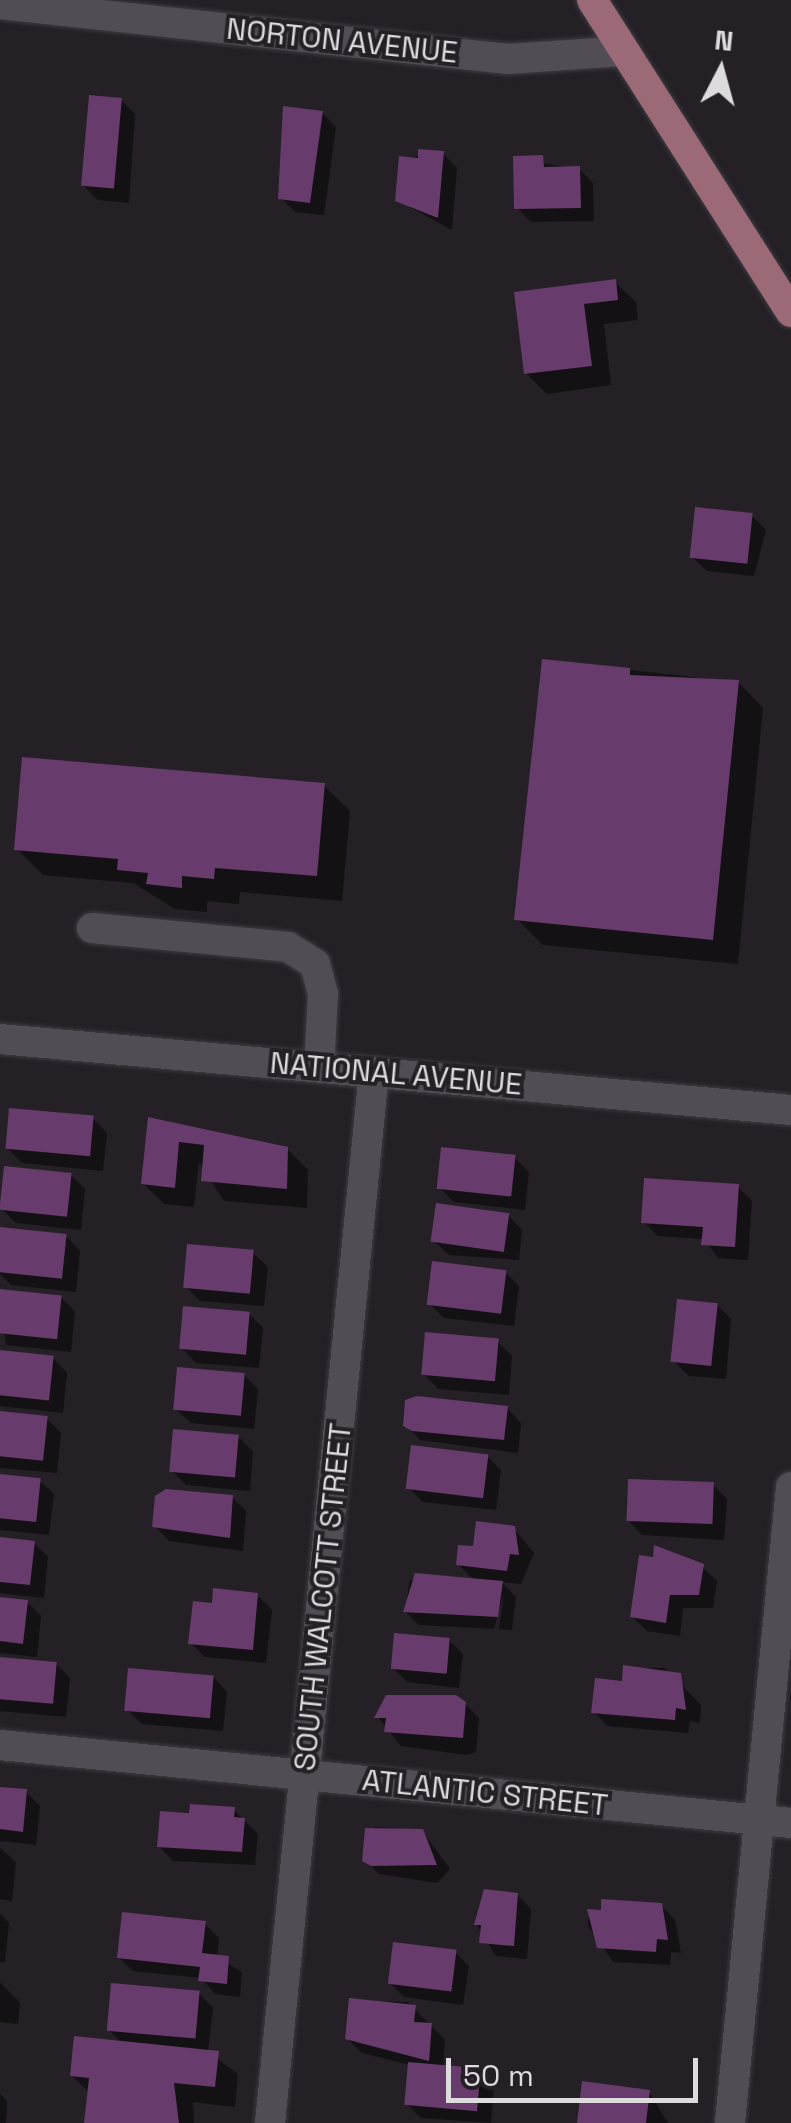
<!DOCTYPE html>
<style>
body{margin:0}
#map{position:relative;width:791px;height:2123px;overflow:hidden;background:#242026;font-family:"Space Grotesk",sans-serif}
div>[style]{position:absolute}
.shadow>*{inset:0;background:#0007}
.building>*{inset:0;background:#673b6b;transform-origin:0 0}
.roads{filter:drop-shadow(0 0 2px #3f3b41) drop-shadow(0 0 2px #3f3b41)}
.minor>*{height:30px;margin:-15px;padding:0 15px;transform-origin:15px;border-radius:15px;background:#524d54}
.major>*{height:30px;margin:-15px;padding:0 15px;transform-origin:15px;border-radius:15px;background:#9c6a76}
span{translate:-50% -50%;white-space:nowrap;text-align:center;line-height:1.15;-webkit-text-stroke:8px #242026;paint-order:stroke}
.street-label{font-size:30px;color:#dedbdf}
.north{position:absolute;left:671px;top:20px;width:100px;height:100px;-webkit-text-stroke:8px #242026;paint-order:stroke;rotate:6deg;font-size:28px;font-weight:700;line-height:40px;text-align:center;color:#dedbdf}
.north::after{content:'';display:block;margin:auto;width:35px;height:45px;background:#dedbdf;clip-path:polygon(50% 0,100% 100%,50% 72%,0 100%)}
.scale{position:absolute;left:446px;top:2058px;width:252px;height:45px;box-sizing:border-box;border:5px solid #dedbdf;border-top:0;padding-left:12px;font-size:30px;line-height:35px;white-space:nowrap;color:#dedbdf;-webkit-text-stroke:8px #242026;paint-order:stroke}
</style>
<div id="map">
<div class="shadow">
<i style="clip-path:polygon(121px 100px,135px 114px,129px 203px,98px 200px,83px 185px)"></i>
<i style="clip-path:polygon(322px 113px,336px 127px,324px 215px,295px 212px,281px 198px)"></i>
<i style="clip-path:polygon(443px 154px,457px 168px,452px 230px,397px 200px,401px 158px)"></i>
<i style="clip-path:polygon(516px 159px,579px 169px,593px 183px,594px 221px,531px 222px,517px 208px)"></i>
<i style="clip-path:polygon(615px 282px,636px 302px,638px 320px,604px 324px,611px 385px,547px 394px,526px 373px,517px 294px)"></i>
<i style="clip-path:polygon(752px 516px,766px 530px,754px 576px,707px 571px,692px 557px)"></i>
<i style="clip-path:polygon(629px 670px,738px 682px,763px 708px,738px 964px,543px 945px,517px 919px)"></i>
<i style="clip-path:polygon(324px 786px,350px 811px,342px 901px,240px 892px,239px 904px,207px 901px,207px 912px,175px 909px,133px 883px,43px 875px,17px 849px)"></i>
<i style="clip-path:polygon(93px 1119px,107px 1133px,103px 1171px,22px 1163px,7px 1148px)"></i>
<i style="clip-path:polygon(150px 1120px,287px 1149px,308px 1170px,307px 1208px,224px 1201px,199px 1162px,194px 1207px,164px 1204px,144px 1184px)"></i>
<i style="clip-path:polygon(515px 1158px,529px 1172px,525px 1210px,454px 1202px,440px 1188px)"></i>
<i style="clip-path:polygon(71px 1175px,85px 1189px,81px 1230px,16px 1223px,2px 1209px)"></i>
<i style="clip-path:polygon(738px 1187px,752px 1201px,748px 1260px,718px 1258px,704px 1239px,658px 1236px,644px 1222px)"></i>
<i style="clip-path:polygon(508px 1215px,522px 1230px,519px 1260px,449px 1255px,434px 1241px)"></i>
<i style="clip-path:polygon(66px 1236px,80px 1251px,76px 1292px,11px 1285px,0 1274px,0 1239px)"></i>
<i style="clip-path:polygon(253px 1253px,268px 1267px,264px 1306px,200px 1301px,186px 1287px)"></i>
<i style="clip-path:polygon(505px 1272px,519px 1286px,514px 1326px,444px 1318px,430px 1304px)"></i>
<i style="clip-path:polygon(0 1291px,61px 1297px,75px 1312px,71px 1352px,6px 1345px)"></i>
<i style="clip-path:polygon(717px 1305px,731px 1319px,726px 1379px,689px 1376px,674px 1361px)"></i>
<i style="clip-path:polygon(249px 1314px,263px 1328px,259px 1368px,196px 1363px,182px 1348px)"></i>
<i style="clip-path:polygon(498px 1342px,512px 1356px,509px 1395px,438px 1389px,424px 1374px)"></i>
<i style="clip-path:polygon(0 1353px,53px 1358px,67px 1373px,63px 1413px,0 1406px)"></i>
<i style="clip-path:polygon(244px 1375px,258px 1389px,254px 1429px,191px 1423px,176px 1409px)"></i>
<i style="clip-path:polygon(507px 1408px,521px 1423px,518px 1453px,420px 1440px,406px 1425px)"></i>
<i style="clip-path:polygon(0 1414px,47px 1419px,61px 1433px,57px 1473px,0 1468px)"></i>
<i style="clip-path:polygon(238px 1437px,253px 1451px,250px 1491px,186px 1485px,172px 1471px)"></i>
<i style="clip-path:polygon(487px 1456px,501px 1470px,496px 1510px,423px 1502px,409px 1488px)"></i>
<i style="clip-path:polygon(0 1476px,39px 1480px,54px 1494px,49px 1535px,0 1530px)"></i>
<i style="clip-path:polygon(713px 1485px,727px 1499px,724px 1540px,642px 1535px,628px 1520px)"></i>
<i style="clip-path:polygon(232px 1497px,246px 1511px,243px 1551px,169px 1541px,155px 1526px)"></i>
<i style="clip-path:polygon(513px 1528px,534px 1553px,521px 1584px,501px 1582px,516px 1597px,512px 1630px,499px 1629px,504px 1593px,494px 1629px,419px 1625px,405px 1611px,410px 1580px,476px 1582px,458px 1564px)"></i>
<i style="clip-path:polygon(0 1540px,34px 1543px,48px 1557px,44px 1598px,0 1593px)"></i>
<i style="clip-path:polygon(702px 1567px,717px 1581px,713px 1608px,683px 1608px,680px 1636px,647px 1631px,633px 1617px)"></i>
<i style="clip-path:polygon(257px 1595px,272px 1610px,266px 1663px,205px 1657px,191px 1643px)"></i>
<i style="clip-path:polygon(0 1599px,27px 1602px,41px 1616px,37px 1657px,0 1653px)"></i>
<i style="clip-path:polygon(449px 1640px,463px 1654px,459px 1688px,407px 1682px,393px 1668px)"></i>
<i style="clip-path:polygon(0 1659px,56px 1664px,70px 1678px,66px 1717px,0 1711px)"></i>
<i style="clip-path:polygon(626px 1668px,665px 1668px,701px 1705px,700px 1723px,690px 1721px,688px 1733px,608px 1726px,594px 1712px,624px 1684px)"></i>
<i style="clip-path:polygon(213px 1677px,227px 1692px,223px 1731px,142px 1724px,127px 1710px)"></i>
<i style="clip-path:polygon(465px 1704px,479px 1718px,476px 1752px,466px 1755px,401px 1746px,378px 1717px)"></i>
<i style="clip-path:polygon(0 1789px,26px 1792px,40px 1806px,36px 1845px,0 1841px)"></i>
<i style="clip-path:polygon(234px 1810px,258px 1834px,255px 1865px,173px 1861px,159px 1846px,162px 1813px)"></i>
<i style="clip-path:polygon(376px 1827px,422px 1831px,450px 1869px,437px 1883px,379px 1874px,365px 1860px,367px 1830px)"></i>
<i style="clip-path:polygon(0 1848px,16px 1862px,12px 1901px,0 1899px)"></i>
<i style="clip-path:polygon(517px 1895px,531px 1909px,527px 1959px,496px 1956px,476px 1924px)"></i>
<i style="clip-path:polygon(661px 1905px,675px 1920px,681px 1953px,671px 1952px,670px 1965px,613px 1962px,588px 1926px,589px 1912px)"></i>
<i style="clip-path:polygon(0 1914px,9px 1923px,5px 1962px,0 1962px)"></i>
<i style="clip-path:polygon(205px 1924px,219px 1938px,217px 1957px,242px 1972px,240px 1997px,215px 1994px,201px 1978px,133px 1971px,119px 1957px)"></i>
<i style="clip-path:polygon(455px 1952px,469px 1966px,463px 2005px,404px 1997px,390px 1983px)"></i>
<i style="clip-path:polygon(0 1982px,20px 2003px,18px 2024px,0 2022px)"></i>
<i style="clip-path:polygon(199px 1993px,213px 2008px,208px 2052px,238px 2074px,235px 2107px,193px 2102px,194px 2123px,87px 2123px,90px 2093px,72px 2076px,123px 2044px,109px 2030px)"></i>
<i style="clip-path:polygon(351px 2001px,408px 2002px,445px 2040px,443px 2068px,480px 2071px,494px 2086px,491px 2123px,421px 2118px,407px 2104px,410px 2065px,362px 2053px,348px 2039px)"></i>
<i style="clip-path:polygon(649px 2092px,668px 2123px,579px 2123px)"></i>
<i style="clip-path:polygon(0 2094px,7px 2101px,6px 2123px,0 2123px)"></i>
</div>
<div class="building">
<i style="left:89px;top:95px;width:33px;height:91px;rotate:5deg"></i>
<i style="clip-path:polygon(283px 106px,323px 111px,310px 203px,278px 199px)"></i>
<i style="clip-path:polygon(418px 149px,444px 151px,438px 218px,395px 201px,399px 156px,418px 158px)"></i>
<i style="clip-path:polygon(543px 155px,544px 167px,580px 166px,581px 208px,514px 209px,513px 156px)"></i>
<i style="clip-path:polygon(616px 279px,618px 300px,584px 304px,592px 366px,524px 374px,514px 292px)"></i>
<i style="left:695px;top:507px;width:58px;height:51px;rotate:6deg"></i>
<i style="clip-path:polygon(542px 659px,630px 668px,630px 675px,739px 680px,713px 940px,514px 920px)"></i>
<i style="clip-path:polygon(22px 757px,325px 783px,317px 876px,215px 868px,214px 879px,182px 876px,182px 888px,146px 884px,148px 873px,117px 870px,118px 859px,14px 850px)"></i>
<i style="left:9px;top:1108px;width:85px;height:41px;rotate:5deg"></i>
<i style="clip-path:polygon(148px 1117px,288px 1147px,287px 1189px,201px 1181px,204px 1145px,179px 1142px,175px 1188px,141px 1184px)"></i>
<i style="left:441px;top:1147px;width:75px;height:42px;rotate:6deg"></i>
<i style="left:4px;top:1166px;width:68px;height:44px;rotate:6deg"></i>
<i style="clip-path:polygon(644px 1178px,739px 1184px,735px 1247px,701px 1245px,703px 1227px,641px 1223px)"></i>
<i style="left:436px;top:1203px;width:74px;height:39px;rotate:8deg"></i>
<i style="left:0;top:1227px;width:67px;height:45px;rotate:6deg"></i>
<i style="left:187px;top:1244px;width:67px;height:44px;rotate:5deg"></i>
<i style="left:432px;top:1261px;width:75px;height:44px;rotate:7deg"></i>
<i style="left:0;top:1289px;width:62px;height:44px;rotate:6deg"></i>
<i style="left:677px;top:1299px;width:41px;height:63px;rotate:6deg"></i>
<i style="left:183px;top:1306px;width:67px;height:43px;rotate:5deg"></i>
<i style="left:425px;top:1332px;width:74px;height:43px;rotate:5deg"></i>
<i style="left:0;top:1350px;width:54px;height:45px;rotate:6deg"></i>
<i style="left:177px;top:1367px;width:68px;height:43px;rotate:5deg"></i>
<i style="clip-path:polygon(417px 1396px,508px 1406px,504px 1440px,412px 1431px,403px 1426px,405px 1400px)"></i>
<i style="left:0;top:1411px;width:48px;height:45px;rotate:6deg"></i>
<i style="left:173px;top:1429px;width:66px;height:43px;rotate:5deg"></i>
<i style="left:411px;top:1445px;width:78px;height:44px;rotate:7deg"></i>
<i style="left:0;top:1474px;width:41px;height:44px;rotate:6deg"></i>
<i style="left:628px;top:1479px;width:86px;height:42px;rotate:2deg"></i>
<i style="clip-path:polygon(166px 1489px,233px 1495px,230px 1538px,152px 1527px,155px 1496px)"></i>
<i style="clip-path:polygon(476px 1521px,515px 1526px,519px 1555px,510px 1554px,507px 1571px,456px 1565px,458px 1545px,473px 1546px)"></i>
<i style="clip-path:polygon(0 1537px,35px 1541px,30px 1585px,0 1582px)"></i>
<i style="clip-path:polygon(654px 1545px,704px 1564px,699px 1595px,670px 1595px,666px 1623px,630px 1617px,639px 1555px,653px 1557px)"></i>
<i style="clip-path:polygon(415px 1573px,503px 1581px,498px 1617px,403px 1612px)"></i>
<i style="clip-path:polygon(213px 1588px,258px 1593px,253px 1650px,188px 1644px,193px 1601px,212px 1603px)"></i>
<i style="clip-path:polygon(0 1597px,28px 1600px,23px 1644px,0 1641px)"></i>
<i style="left:394px;top:1633px;width:56px;height:36px;rotate:5deg"></i>
<i style="left:0;top:1657px;width:57px;height:42px;rotate:5deg"></i>
<i style="clip-path:polygon(623px 1665px,681px 1673px,686px 1710px,676px 1708px,675px 1720px,591px 1713px,595px 1678px,622px 1681px)"></i>
<i style="left:128px;top:1668px;width:86px;height:43px;rotate:5deg"></i>
<i style="clip-path:polygon(386px 1695px,456px 1695px,466px 1702px,463px 1738px,384px 1732px,386px 1718px,374px 1718px)"></i>
<i style="clip-path:polygon(0 1787px,27px 1789px,23px 1832px,0 1829px)"></i>
<i style="clip-path:polygon(190px 1804px,235px 1807px,234px 1817px,245px 1818px,242px 1852px,157px 1847px,160px 1811px,189px 1813px)"></i>
<i style="clip-path:polygon(365px 1828px,423px 1829px,437px 1865px,371px 1866px,362px 1861px)"></i>
<i style="clip-path:polygon(484px 1889px,518px 1893px,514px 1946px,479px 1943px,481px 1925px,474px 1925px)"></i>
<i style="clip-path:polygon(601px 1899px,662px 1903px,668px 1940px,657px 1939px,656px 1952px,597px 1948px,587px 1909px,601px 1910px)"></i>
<i style="clip-path:polygon(122px 1912px,206px 1921px,202px 1953px,229px 1956px,227px 1984px,198px 1981px,200px 1967px,117px 1958px)"></i>
<i style="left:393px;top:1942px;width:64px;height:42px;rotate:7deg"></i>
<i style="left:111px;top:1983px;width:89px;height:48px;rotate:5deg"></i>
<i style="clip-path:polygon(349px 1998px,416px 2005px,414px 2022px,432px 2023px,429px 2061px,345px 2039px)"></i>
<i style="clip-path:polygon(74px 2036px,219px 2051px,215px 2087px,174px 2083px,179px 2123px,84px 2123px,89px 2078px,70px 2076px)"></i>
<i style="left:408px;top:2062px;width:73px;height:43px;rotate:5deg"></i>
<i style="clip-path:polygon(582px 2081px,650px 2090px,646px 2123px,577px 2123px)"></i>
</div>
<div class="roads">
<div class="minor">
<i style="left:0;top:4px;width:511px;rotate:6.18deg"></i>
<i style="left:508px;top:59px;width:116px;rotate:-3.9deg"></i>
<i style="left:92px;top:928px;width:197px;rotate:5.5deg"></i>
<i style="left:288px;top:947px;width:32px;rotate:32deg"></i>
<i style="left:315px;top:964px;width:31px;rotate:75deg"></i>
<i style="left:323px;top:994px;width:73px;rotate:93.1deg"></i>
<i style="left:0;top:1039px;width:794px;rotate:5.13deg"></i>
<i style="left:0;top:1745px;width:795px;rotate:5.63deg"></i>
<i style="left:270px;top:2123px;width:1056px;rotate:-84.35deg"></i>
<i style="left:730px;top:2123px;width:639px;rotate:-84.52deg"></i>
</div>
<div class="major">
<i style="left:592px;top:0;width:370px;rotate:57.5deg"></i>
</div>
</div>
<div class="street-label">
<span style="left:342px;top:41px;rotate:6deg">NORTON AVENUE</span>
<span style="left:396px;top:1074px;rotate:5deg">NATIONAL AVENUE</span>
<span style="left:323px;top:1597px;rotate:-84deg">SOUTH WALCOTT STREET</span>
<span style="left:485px;top:1793px;rotate:6deg">ATLANTIC STREET</span>
</div>
<div class="north">N</div>
<div class="scale">50 m</div>
</div>
